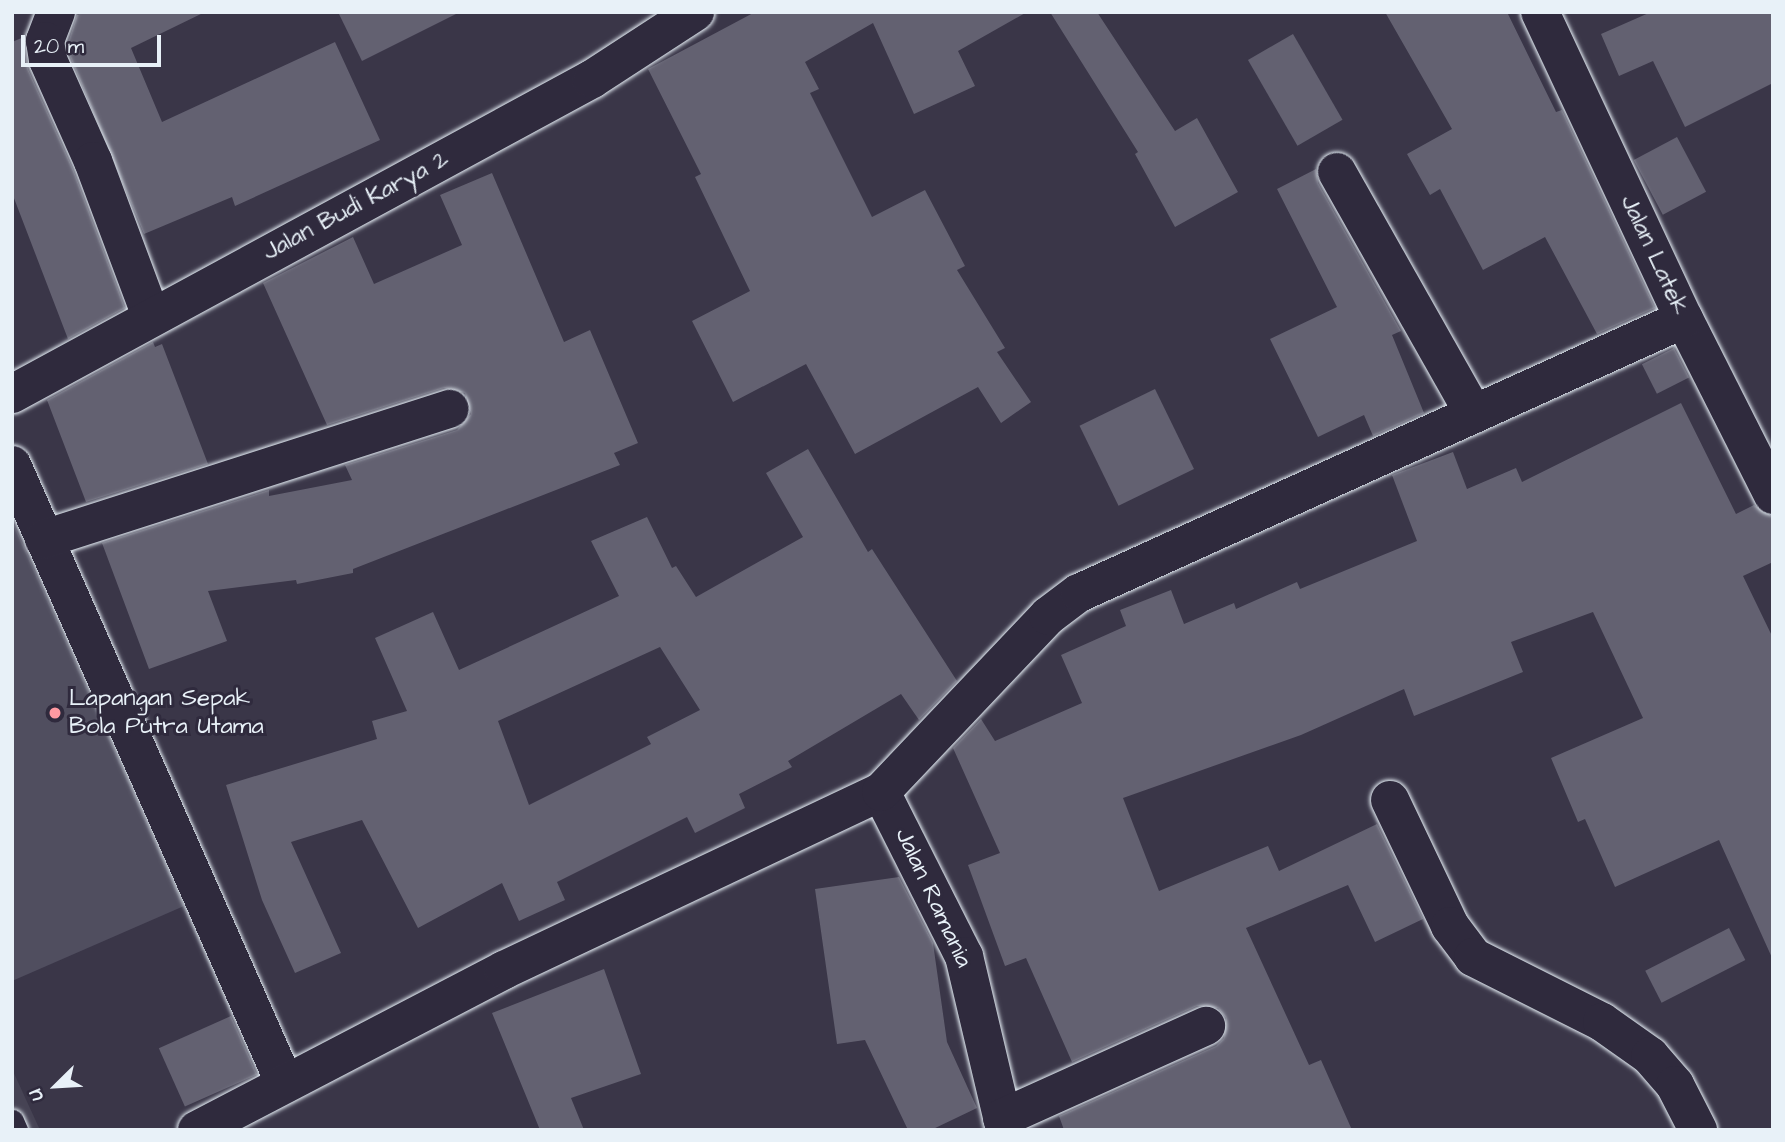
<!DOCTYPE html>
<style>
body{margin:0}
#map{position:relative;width:1785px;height:1142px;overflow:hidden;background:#3a3648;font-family:"Architects Daughter",sans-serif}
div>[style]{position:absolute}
.built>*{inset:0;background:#464354}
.green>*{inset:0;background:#504e5f}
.building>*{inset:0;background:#636171;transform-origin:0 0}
.roads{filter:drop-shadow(0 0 2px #e8f1f8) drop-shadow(0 0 2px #e8f1f8)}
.service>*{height:23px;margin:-11.5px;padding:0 11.5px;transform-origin:11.5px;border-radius:11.5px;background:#2f2a3d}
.minor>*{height:38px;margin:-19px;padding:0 19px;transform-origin:19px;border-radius:19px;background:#2f2a3d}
.dots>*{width:19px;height:19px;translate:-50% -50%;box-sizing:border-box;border:4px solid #2f2a3d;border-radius:50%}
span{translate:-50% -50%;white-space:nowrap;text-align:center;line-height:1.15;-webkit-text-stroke:6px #2f2a3d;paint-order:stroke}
.street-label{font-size:24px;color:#e8f1f8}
.poi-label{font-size:24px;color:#e8f1f8}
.left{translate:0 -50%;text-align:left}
.frame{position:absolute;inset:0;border:14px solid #e8f1f8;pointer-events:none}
.north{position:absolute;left:21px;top:1051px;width:70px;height:70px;-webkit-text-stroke:5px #2f2a3d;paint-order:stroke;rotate:246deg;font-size:19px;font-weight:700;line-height:28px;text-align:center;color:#e8f1f8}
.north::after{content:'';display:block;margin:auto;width:24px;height:32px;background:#e8f1f8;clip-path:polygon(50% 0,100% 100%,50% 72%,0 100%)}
.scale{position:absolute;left:21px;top:35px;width:140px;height:32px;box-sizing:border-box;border:4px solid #e8f1f8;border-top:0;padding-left:9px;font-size:21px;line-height:24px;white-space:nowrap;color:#e8f1f8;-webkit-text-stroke:5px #2f2a3d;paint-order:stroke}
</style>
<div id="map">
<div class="built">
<i style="clip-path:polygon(12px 1069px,40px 1130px,12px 1130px)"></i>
</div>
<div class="green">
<i style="clip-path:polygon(12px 520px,184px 906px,12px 981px)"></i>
</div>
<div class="building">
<i style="clip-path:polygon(85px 12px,205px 12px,131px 48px,162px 122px,335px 42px,380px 140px,235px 206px,232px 197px,144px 234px,69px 54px,68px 43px,77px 15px)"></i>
<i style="clip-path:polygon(338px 12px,460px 12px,362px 61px)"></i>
<i style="clip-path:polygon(755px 12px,1027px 12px,958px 51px,975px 86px,914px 114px,873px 23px,805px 62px,819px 89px,810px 93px,872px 217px,925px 190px,965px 266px,957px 270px,1005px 348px,997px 352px,1031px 402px,1001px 423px,978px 387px,855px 454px,806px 364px,733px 402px,692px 321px,750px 291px,695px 177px,701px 174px,648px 69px)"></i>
<i style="clip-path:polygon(1050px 12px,1097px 12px,1175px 131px,1197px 118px,1238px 192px,1175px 227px,1135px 154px,1138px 152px)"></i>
<i style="clip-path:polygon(1385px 12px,1507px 12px,1556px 112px,1562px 110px,1655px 308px,1597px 334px,1545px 237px,1483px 270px,1440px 189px,1430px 195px,1407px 154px,1452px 129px)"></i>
<i style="clip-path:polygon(1651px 12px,1773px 12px,1773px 83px,1685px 127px,1653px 61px,1619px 76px,1601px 34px)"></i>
<i style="left:1293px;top:34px;width:99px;height:52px;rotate:60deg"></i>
<i style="clip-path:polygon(24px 37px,28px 69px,73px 169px,125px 308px,68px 339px,12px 193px,12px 42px)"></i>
<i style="left:1677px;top:137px;width:62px;height:49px;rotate:62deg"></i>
<i style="clip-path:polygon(1316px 169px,1318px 183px,1401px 331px,1392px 335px,1424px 413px,1373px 436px,1364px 415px,1318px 437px,1270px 339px,1337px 307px,1277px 189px)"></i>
<i style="clip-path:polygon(492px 173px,564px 342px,590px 330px,638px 443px,614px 453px,620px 465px,353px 569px,353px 573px,297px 584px,296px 580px,208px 591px,227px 641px,149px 669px,102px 543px,269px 490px,269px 496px,352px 480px,345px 465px,457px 430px,471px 414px,465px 393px,444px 388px,327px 425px,263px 283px,353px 237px,374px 284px,462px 245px,440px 195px)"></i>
<i style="clip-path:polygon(153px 342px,155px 347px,162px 344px,208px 464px,86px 502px,47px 400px)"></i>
<i style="left:1674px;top:348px;width:33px;height:36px;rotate:63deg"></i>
<i style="left:1155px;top:389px;width:89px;height:84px;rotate:64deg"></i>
<i style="clip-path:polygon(1681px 403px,1736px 514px,1754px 505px,1773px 517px,1773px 562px,1743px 576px,1773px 638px,1773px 960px,1719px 840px,1615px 887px,1585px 819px,1578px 822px,1551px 758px,1643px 718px,1593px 612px,1511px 642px,1523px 672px,1414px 716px,1404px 689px,1301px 735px,1123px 798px,1159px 891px,1268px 846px,1279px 871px,1377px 824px,1423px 919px,1375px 942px,1348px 885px,1246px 928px,1309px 1065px,1321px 1060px,1352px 1130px,1064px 1130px,1059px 1116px,1216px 1046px,1224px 1038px,1226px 1018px,1218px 1008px,1197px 1006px,1072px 1062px,1026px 958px,1005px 966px,968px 865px,1000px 853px,953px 748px,981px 719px,995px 741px,1082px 703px,1061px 655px,1126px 626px,1120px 610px,1171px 590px,1184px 624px,1234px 603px,1236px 609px,1297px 582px,1300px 589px,1417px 541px,1392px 475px,1453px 452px,1467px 489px,1516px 468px,1522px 482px)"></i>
<i style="clip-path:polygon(evenodd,808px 449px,868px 552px,872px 549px,957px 681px,919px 720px,901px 694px,788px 761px,792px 767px,739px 794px,745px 808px,695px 833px,687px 817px,557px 882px,565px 900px,519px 921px,502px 883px,418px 928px,362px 820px,291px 842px,341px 953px,295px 973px,262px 900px,226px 785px,377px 739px,372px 721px,407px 711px,375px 638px,433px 612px,459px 670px,619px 596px,591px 541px,647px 517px,672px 568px,676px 566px,696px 597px,803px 537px,766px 473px,808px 449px,660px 647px,700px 710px,647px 737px,651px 744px,529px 805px,498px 721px,660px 647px)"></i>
<i style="clip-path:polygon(899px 877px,933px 943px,947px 1042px,977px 1108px,931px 1130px,908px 1130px,865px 1040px,837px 1044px,815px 889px)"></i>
<i style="left:1729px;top:928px;width:36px;height:94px;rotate:63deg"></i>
<i style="clip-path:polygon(604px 969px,641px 1074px,571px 1098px,584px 1130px,540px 1130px,492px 1013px)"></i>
<i style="left:231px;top:1016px;width:64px;height:79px;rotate:66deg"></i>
</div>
<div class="roads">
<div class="service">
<i style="left:12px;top:1121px;width:10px;rotate:66deg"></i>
</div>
<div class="minor">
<i style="left:56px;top:12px;width:31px;rotate:111deg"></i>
<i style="left:45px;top:41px;width:19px;rotate:81deg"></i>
<i style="left:48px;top:60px;width:111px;rotate:66deg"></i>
<i style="left:93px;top:161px;width:165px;rotate:69.5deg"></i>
<i style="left:1540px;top:12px;width:339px;rotate:64.9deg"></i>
<i style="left:1684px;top:319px;width:197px;rotate:63.2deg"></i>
<i style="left:1337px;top:172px;width:278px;rotate:60.5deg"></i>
<i style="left:12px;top:394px;width:660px;rotate:-28.51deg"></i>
<i style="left:592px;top:79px;width:123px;rotate:-33deg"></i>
<i style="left:12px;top:465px;width:674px;rotate:66.21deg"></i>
<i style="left:44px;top:539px;width:426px;rotate:-17.8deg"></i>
<i style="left:881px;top:792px;width:184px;rotate:63.2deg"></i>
<i style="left:964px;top:956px;width:179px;rotate:76.7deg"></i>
<i style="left:1390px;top:800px;width:140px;rotate:64.5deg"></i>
<i style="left:1450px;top:926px;width:39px;rotate:53deg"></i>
<i style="left:1473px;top:957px;width:144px;rotate:26.7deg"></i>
<i style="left:1602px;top:1022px;width:59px;rotate:35.3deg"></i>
<i style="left:1650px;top:1056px;width:38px;rotate:49deg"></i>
<i style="left:1675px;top:1085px;width:51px;rotate:62.9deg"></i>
<i style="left:1002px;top:1118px;width:224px;rotate:-24.3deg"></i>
<i style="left:197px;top:1130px;width:346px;rotate:-27.5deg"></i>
<i style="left:504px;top:970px;width:417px;rotate:-25.3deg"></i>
<i style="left:881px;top:792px;width:243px;rotate:-46.5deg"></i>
<i style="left:1048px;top:616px;width:39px;rotate:-37deg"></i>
<i style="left:1079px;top:593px;width:664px;rotate:-24.37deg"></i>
</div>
</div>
<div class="dots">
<i style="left:55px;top:713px;background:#ff9aa2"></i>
</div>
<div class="street-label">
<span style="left:356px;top:206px;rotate:-28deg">Jalan Budi Karya 2</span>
<span style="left:1654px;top:255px;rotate:65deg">Jalan Latek</span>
<span style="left:933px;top:898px;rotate:65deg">Jalan Ramania</span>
</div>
<div class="poi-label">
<span class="left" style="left:69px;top:713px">Lapangan Sepak<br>Bola Putra Utama</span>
</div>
<div class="frame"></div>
<div class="north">U</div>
<div class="scale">20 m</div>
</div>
